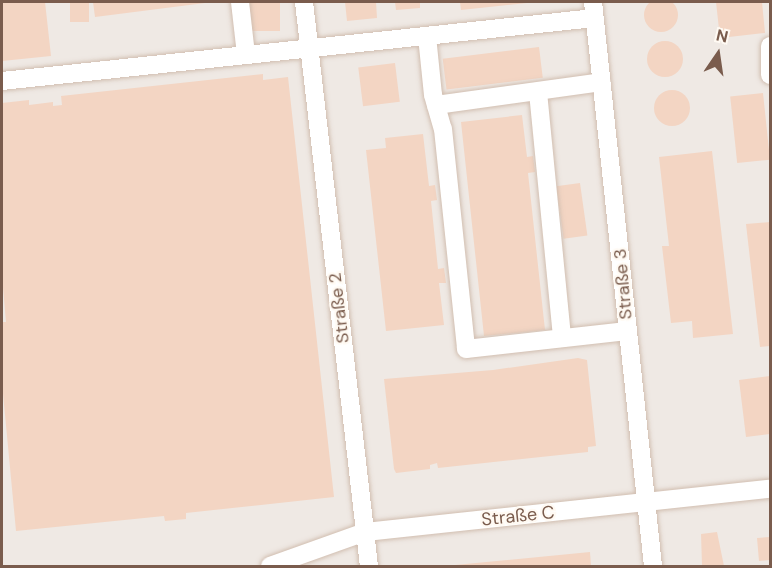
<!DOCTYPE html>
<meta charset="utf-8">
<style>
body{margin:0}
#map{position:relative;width:772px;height:568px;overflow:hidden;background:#fdf6ec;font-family:"DM Sans",sans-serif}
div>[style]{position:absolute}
.industrial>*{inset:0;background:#efe9e4;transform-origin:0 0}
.building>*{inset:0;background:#f3d5c3;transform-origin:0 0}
.round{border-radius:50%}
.roads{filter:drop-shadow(0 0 2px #d1beb0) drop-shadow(0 0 2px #d1beb0)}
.minor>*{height:18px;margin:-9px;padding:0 9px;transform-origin:9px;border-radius:9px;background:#fff}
span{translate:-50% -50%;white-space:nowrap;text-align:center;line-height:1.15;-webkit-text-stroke:4.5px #fffaf3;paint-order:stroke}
.street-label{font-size:18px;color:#7a5c4d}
.frame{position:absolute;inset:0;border:3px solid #7a5c4d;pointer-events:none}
.north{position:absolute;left:688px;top:24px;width:60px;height:60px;-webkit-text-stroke:4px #fffaf3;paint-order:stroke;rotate:13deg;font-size:16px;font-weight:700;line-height:24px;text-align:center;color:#7a5c4d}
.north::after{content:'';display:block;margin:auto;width:21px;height:27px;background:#7a5c4d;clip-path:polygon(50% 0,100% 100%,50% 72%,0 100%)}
</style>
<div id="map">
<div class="industrial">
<i style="left:2px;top:2px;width:768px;height:564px"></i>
</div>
<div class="building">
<i class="round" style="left:644px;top:-2px;width:34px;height:34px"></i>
<i style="clip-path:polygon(2px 2px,45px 2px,51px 56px,2px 61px)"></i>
<i style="left:70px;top:2px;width:19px;height:20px"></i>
<i style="clip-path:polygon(93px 2px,205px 2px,205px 3px,95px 17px)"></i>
<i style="left:248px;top:2px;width:32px;height:29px"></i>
<i style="clip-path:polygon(345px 2px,376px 2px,377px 18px,347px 21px)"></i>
<i style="clip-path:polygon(395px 2px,420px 2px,420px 8px,396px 10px)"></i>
<i style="clip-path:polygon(460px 2px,527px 2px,527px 3px,461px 10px)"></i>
<i style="clip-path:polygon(716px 2px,762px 2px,765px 33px,720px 38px)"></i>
<i class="round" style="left:647px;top:41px;width:36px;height:36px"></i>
<i style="left:539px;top:47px;width:31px;height:97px;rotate:83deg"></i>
<i style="left:395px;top:63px;width:39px;height:37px;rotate:83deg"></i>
<i style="clip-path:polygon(263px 74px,263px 80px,288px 77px,334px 497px,186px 513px,186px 519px,165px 521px,164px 516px,16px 531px,2px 383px,2px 322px,6px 322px,2px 276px,2px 103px,29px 100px,29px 105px,53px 102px,53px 106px,62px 105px,61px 96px)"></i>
<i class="round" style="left:654px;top:90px;width:36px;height:36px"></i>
<i style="left:763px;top:93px;width:67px;height:33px;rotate:84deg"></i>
<i style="clip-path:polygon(522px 115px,527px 157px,533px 156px,535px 172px,528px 173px,545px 330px,484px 336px,461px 122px)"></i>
<i style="clip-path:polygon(423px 134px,429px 186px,435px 185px,437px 200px,431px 201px,438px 269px,444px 268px,446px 283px,439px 283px,444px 325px,386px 331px,366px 150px,386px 148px,385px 138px)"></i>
<i style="clip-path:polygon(712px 151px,733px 334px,693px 338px,692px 321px,671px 323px,662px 246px,669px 246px,659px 157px)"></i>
<i style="left:580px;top:183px;width:53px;height:24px;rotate:82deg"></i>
<i style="clip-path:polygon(770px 222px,770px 346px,760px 347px,746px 224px)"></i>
<i style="clip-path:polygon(578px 358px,587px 360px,596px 446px,588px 447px,588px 452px,438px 468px,437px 463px,430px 465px,430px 469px,396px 473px,394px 469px,384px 379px,493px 370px)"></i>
<i style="clip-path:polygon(770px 376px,770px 434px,746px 437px,739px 380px)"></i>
<i style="clip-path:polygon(717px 532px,724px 566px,702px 566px,701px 534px)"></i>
<i style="clip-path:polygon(770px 537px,770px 560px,759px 561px,757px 538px)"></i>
<i style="clip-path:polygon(590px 552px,591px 566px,455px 566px,455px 565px)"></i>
</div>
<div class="roads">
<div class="minor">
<i style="left:240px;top:2px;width:53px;rotate:83.5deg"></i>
<i style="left:304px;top:2px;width:568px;rotate:83.43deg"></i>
<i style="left:593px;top:2px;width:567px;rotate:83.93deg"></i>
<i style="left:427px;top:36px;width:59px;rotate:84.2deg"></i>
<i style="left:433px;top:95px;width:35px;rotate:74deg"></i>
<i style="left:443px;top:129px;width:221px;rotate:84deg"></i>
<i style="left:466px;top:349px;width:162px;rotate:-6.4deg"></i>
<i style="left:770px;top:46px;width:29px;rotate:90deg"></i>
<i style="left:2px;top:81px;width:595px;rotate:-6.07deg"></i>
<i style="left:538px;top:92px;width:247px;rotate:84.4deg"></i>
<i style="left:436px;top:105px;width:167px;rotate:-7.9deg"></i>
<i style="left:270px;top:566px;width:101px;rotate:-19.7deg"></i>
<i style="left:365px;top:532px;width:407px;rotate:-6.1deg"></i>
</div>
</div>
<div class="street-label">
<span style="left:623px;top:284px;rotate:-95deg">Straße 3</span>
<span style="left:339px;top:308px;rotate:-97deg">Straße 2</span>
<span style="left:518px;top:516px;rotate:-6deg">Straße C</span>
</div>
<div class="frame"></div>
<div class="north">N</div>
</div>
